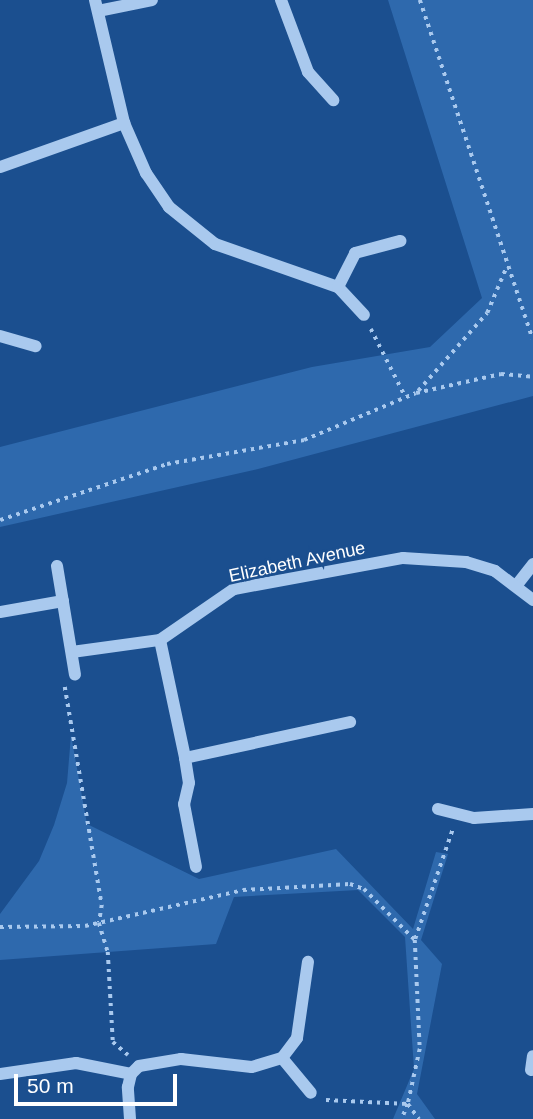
<!DOCTYPE html>
<style>
body{margin:0}
#map{position:relative;width:533px;height:1119px;overflow:hidden;background:#1b4f8f;font-family:Helvetica,sans-serif}
div>[style]{position:absolute}
.green>*{inset:0;background:#2e69ad}
.path>*{height:3.5px;margin-top:-1.75px;transform-origin:0;background:repeating-linear-gradient(90deg,#a9c9ee 0 3.5px,transparent 0 8.5px)}
.minor>*{height:12px;margin:-6px;padding:0 6px;transform-origin:6px;border-radius:6px;background:#a9c9ee}
span{translate:-50% -50%;white-space:nowrap;text-align:center;line-height:1.15;-webkit-text-stroke:5px #1b4f8f;paint-order:stroke}
.street-label{font-size:18px;color:#fff}
.scale{position:absolute;left:14px;top:1074px;width:163px;height:32px;box-sizing:border-box;border:4px solid #fff;border-top:0;padding-left:9px;font-size:21px;line-height:24px;white-space:nowrap;color:#fff;-webkit-text-stroke:5px #1b4f8f;paint-order:stroke}
</style>
<div id="map">
<div class="green">
<i style="clip-path:polygon(388px 0,533px 0,533px 396px,258px 469px,0 527px,0 447px,312px 367px,430px 347px,482px 298px)"></i>
<i style="clip-path:polygon(71px 735px,87px 824px,199px 879px,336px 849px,413px 929px,436px 852px,448px 854px,421px 940px,442px 964px,417px 1094px,435px 1119px,393px 1119px,414px 1069px,405px 937px,358px 890px,234px 897px,216px 944px,0 960px,0 914px,39px 861px,54px 825px,67px 783px)"></i>
</div>
<div class="path">
<i style="left:420px;top:0;width:357px;rotate:71.6deg"></i>
<i style="left:371px;top:329px;width:75px;rotate:63.1deg"></i>
<i style="left:418px;top:391px;width:104px;rotate:-48.5deg"></i>
<i style="left:487px;top:313px;width:49px;rotate:-67.1deg"></i>
<i style="left:0;top:520px;width:176px;rotate:-18.5deg"></i>
<i style="left:167px;top:464px;width:139px;rotate:-9.9deg"></i>
<i style="left:304px;top:440px;width:121px;rotate:-22.8deg"></i>
<i style="left:416px;top:393px;width:87px;rotate:-12.6deg"></i>
<i style="left:501px;top:374px;width:32px;rotate:5deg"></i>
<i style="left:65px;top:687px;width:221px;rotate:80.4deg"></i>
<i style="left:102px;top:905px;width:18px;rotate:99deg"></i>
<i style="left:99px;top:923px;width:30px;rotate:73deg"></i>
<i style="left:108px;top:952px;width:90px;rotate:86.8deg"></i>
<i style="left:113px;top:1042px;width:20px;rotate:41deg"></i>
<i style="left:0;top:927px;width:85px;rotate:-0.7deg"></i>
<i style="left:85px;top:926px;width:162px;rotate:-12.8deg"></i>
<i style="left:243px;top:890px;width:107px;rotate:-3.2deg"></i>
<i style="left:350px;top:884px;width:15px;rotate:20deg"></i>
<i style="left:364px;top:889px;width:72px;rotate:45deg"></i>
<i style="left:415px;top:940px;width:109px;rotate:87.4deg"></i>
<i style="left:420px;top:1049px;width:56px;rotate:102.3deg"></i>
<i style="left:408px;top:1104px;width:19px;rotate:54deg"></i>
<i style="left:415px;top:939px;width:117px;rotate:-71.1deg"></i>
<i style="left:326px;top:1100px;width:82px;rotate:2.8deg"></i>
<i style="left:408px;top:1104px;width:16px;rotate:112deg"></i>
</div>
<div class="minor">
<i style="left:95px;top:0;width:126px;rotate:76.7deg"></i>
<i style="left:124px;top:123px;width:55px;rotate:66.3deg"></i>
<i style="left:146px;top:173px;width:41px;rotate:55.9deg"></i>
<i style="left:169px;top:207px;width:59px;rotate:38.8deg"></i>
<i style="left:215px;top:244px;width:130px;rotate:19.3deg"></i>
<i style="left:338px;top:287px;width:38px;rotate:47deg"></i>
<i style="left:281px;top:0;width:77px;rotate:69.4deg"></i>
<i style="left:308px;top:72px;width:38px;rotate:48deg"></i>
<i style="left:98px;top:11px;width:55px;rotate:-11.5deg"></i>
<i style="left:0;top:167px;width:132px;rotate:-19.5deg"></i>
<i style="left:338px;top:287px;width:38px;rotate:-63deg"></i>
<i style="left:355px;top:253px;width:47px;rotate:-14.9deg"></i>
<i style="left:0;top:336px;width:37px;rotate:16deg"></i>
<i style="left:57px;top:566px;width:110px;rotate:80.6deg"></i>
<i style="left:516px;top:586px;width:28px;rotate:-52deg"></i>
<i style="left:0;top:612px;width:64px;rotate:-9.9deg"></i>
<i style="left:160px;top:640px;width:121px;rotate:78deg"></i>
<i style="left:185px;top:758px;width:25px;rotate:81deg"></i>
<i style="left:189px;top:783px;width:22px;rotate:103deg"></i>
<i style="left:184px;top:804px;width:64px;rotate:79.2deg"></i>
<i style="left:72px;top:652px;width:89px;rotate:-7.8deg"></i>
<i style="left:160px;top:640px;width:90px;rotate:-34.6deg"></i>
<i style="left:234px;top:589px;width:172px;rotate:-10.4deg"></i>
<i style="left:403px;top:558px;width:63px;rotate:3.6deg"></i>
<i style="left:466px;top:562px;width:30px;rotate:17deg"></i>
<i style="left:495px;top:571px;width:48px;rotate:37.3deg"></i>
<i style="left:185px;top:758px;width:169px;rotate:-12.3deg"></i>
<i style="left:438px;top:809px;width:37px;rotate:14deg"></i>
<i style="left:474px;top:818px;width:59px;rotate:-3.9deg"></i>
<i style="left:282px;top:1058px;width:45px;rotate:50.4deg"></i>
<i style="left:531px;top:1070px;width:14px;rotate:-82deg"></i>
<i style="left:0;top:1074px;width:77px;rotate:-8.2deg"></i>
<i style="left:76px;top:1063px;width:56px;rotate:11.3deg"></i>
<i style="left:130px;top:1119px;width:32px;rotate:-94deg"></i>
<i style="left:128px;top:1087px;width:13px;rotate:-77deg"></i>
<i style="left:131px;top:1074px;width:11px;rotate:-45deg"></i>
<i style="left:139px;top:1066px;width:43px;rotate:-9.5deg"></i>
<i style="left:181px;top:1059px;width:71px;rotate:6.4deg"></i>
<i style="left:252px;top:1067px;width:31px;rotate:-17deg"></i>
<i style="left:282px;top:1058px;width:25px;rotate:-53deg"></i>
<i style="left:297px;top:1038px;width:77px;rotate:-81.8deg"></i>
</div>
<div class="street-label">
<span style="left:297px;top:562px;rotate:-12deg">Elizabeth Avenue</span>
</div>
<div class="scale">50 m</div>
</div>
